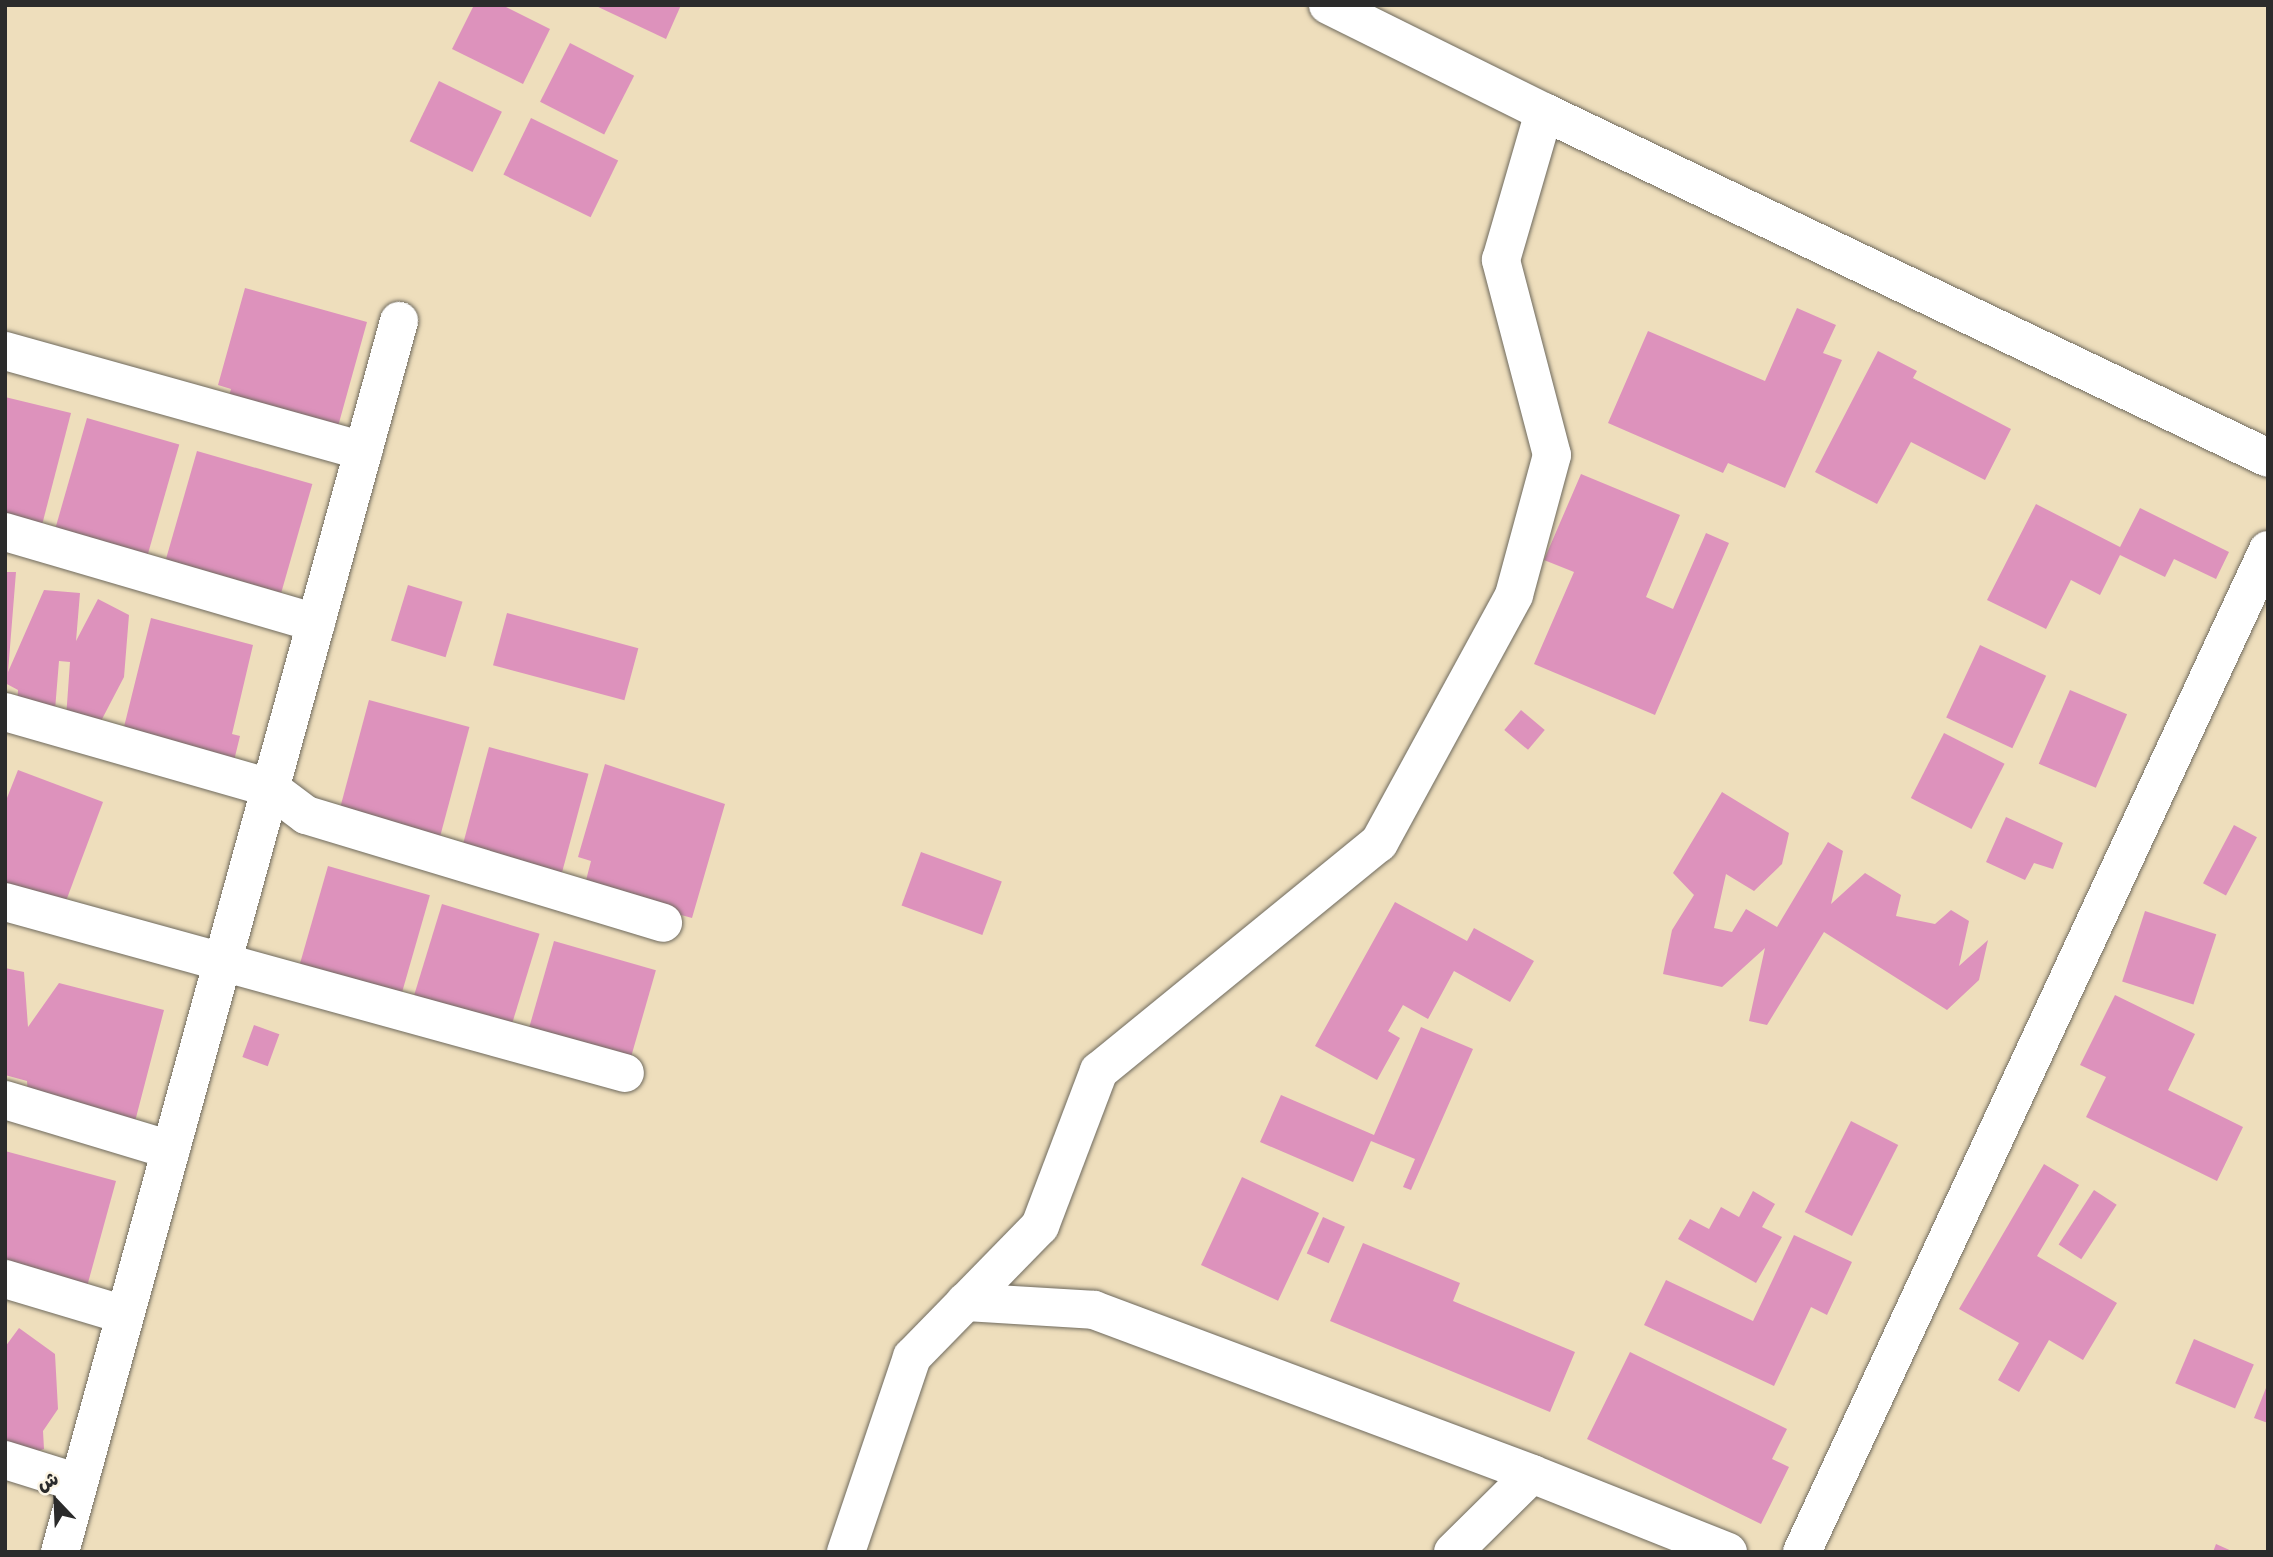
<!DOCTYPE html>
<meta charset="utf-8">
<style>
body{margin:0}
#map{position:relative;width:2273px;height:1557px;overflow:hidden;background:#eedebc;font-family:"Comic Neue","Playpen Sans Arabic",sans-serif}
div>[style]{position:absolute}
.building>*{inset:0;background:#dd92bc;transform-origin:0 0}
.roads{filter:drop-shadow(0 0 2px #6f6a5e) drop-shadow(0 0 2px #6f6a5e)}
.minor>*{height:38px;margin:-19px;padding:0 19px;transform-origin:19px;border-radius:19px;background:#fff}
span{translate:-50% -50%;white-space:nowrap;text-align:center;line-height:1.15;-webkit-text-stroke:6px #fcf5e5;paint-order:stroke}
.frame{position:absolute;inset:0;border:7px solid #2b2b2b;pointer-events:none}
.north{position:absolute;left:21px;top:1466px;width:70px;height:70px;-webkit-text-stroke:5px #fcf5e5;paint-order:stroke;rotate:337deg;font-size:19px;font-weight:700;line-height:28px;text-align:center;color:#2b2b2b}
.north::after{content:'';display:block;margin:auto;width:24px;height:32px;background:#2b2b2b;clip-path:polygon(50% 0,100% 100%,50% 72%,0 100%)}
</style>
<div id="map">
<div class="building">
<i style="clip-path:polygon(474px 5px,502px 5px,550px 29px,523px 84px,452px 49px)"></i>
<i style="clip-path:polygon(594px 5px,681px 5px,666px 39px)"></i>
<i style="left:570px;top:43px;width:72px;height:66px;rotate:27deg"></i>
<i style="left:439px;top:81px;width:70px;height:67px;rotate:26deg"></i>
<i style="left:531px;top:118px;width:97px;height:63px;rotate:26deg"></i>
<i style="clip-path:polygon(245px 288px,367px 322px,332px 448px,223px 418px,231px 389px,218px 385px)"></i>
<i style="clip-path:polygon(1797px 308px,1836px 325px,1823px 353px,1842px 360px,1785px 488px,1728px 463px,1723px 473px,1608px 423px,1648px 331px,1765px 381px)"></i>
<i style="clip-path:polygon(1878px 351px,1917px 371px,1913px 378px,2011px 429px,1985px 480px,1911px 442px,1877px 504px,1815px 472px)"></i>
<i style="clip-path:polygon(5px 397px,71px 413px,42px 525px,5px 516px)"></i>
<i style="left:87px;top:418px;width:96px;height:117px;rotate:16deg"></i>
<i style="left:197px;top:451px;width:120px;height:113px;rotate:16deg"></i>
<i style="clip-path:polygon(1581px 474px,1680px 515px,1646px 597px,1673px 609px,1706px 533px,1729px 543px,1655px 715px,1534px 664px,1574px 572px,1544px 560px)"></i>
<i style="clip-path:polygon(2036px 504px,2120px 547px,2140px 508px,2229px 552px,2216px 579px,2174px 559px,2165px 577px,2120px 555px,2100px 595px,2071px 580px,2046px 629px,1987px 600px)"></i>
<i style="clip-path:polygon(5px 572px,16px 572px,8px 672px,44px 590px,80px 593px,76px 641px,98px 599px,129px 615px,124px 677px,101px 721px,66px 718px,70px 662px,59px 661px,55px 710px,17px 707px,18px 690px,5px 683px)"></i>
<i style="left:408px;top:585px;width:57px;height:58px;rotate:17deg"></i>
<i style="left:507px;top:613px;width:136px;height:54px;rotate:15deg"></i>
<i style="clip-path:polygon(151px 618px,253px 645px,232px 734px,240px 736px,232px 769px,120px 743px)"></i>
<i style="left:1980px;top:645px;width:73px;height:80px;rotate:25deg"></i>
<i style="left:2070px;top:690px;width:62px;height:80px;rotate:23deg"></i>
<i style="left:369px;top:700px;width:104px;height:120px;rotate:15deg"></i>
<i style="left:1521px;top:710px;width:31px;height:26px;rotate:40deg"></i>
<i style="left:1944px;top:733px;width:68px;height:73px;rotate:27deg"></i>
<i style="left:489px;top:747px;width:103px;height:106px;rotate:15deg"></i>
<i style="clip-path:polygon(605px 764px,725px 804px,692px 918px,584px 888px,591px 861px,578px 857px)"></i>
<i style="clip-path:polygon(18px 770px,103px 802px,63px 909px,5px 887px,5px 803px)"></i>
<i style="clip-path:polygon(1722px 792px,1789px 833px,1782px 864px,1754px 891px,1726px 874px,1714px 928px,1732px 932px,1746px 909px,1777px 927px,1828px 842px,1843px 851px,1831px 904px,1865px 873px,1901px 895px,1896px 916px,1935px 924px,1951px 910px,1969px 921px,1959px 966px,1988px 940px,1979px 980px,1947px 1010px,1824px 932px,1767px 1025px,1749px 1021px,1765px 948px,1722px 987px,1663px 974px,1672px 930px,1694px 895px,1673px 873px)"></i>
<i style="clip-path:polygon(2006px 817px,2063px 843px,2053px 869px,2034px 863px,2025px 880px,1986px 862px)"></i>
<i style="left:2234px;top:825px;width:26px;height:66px;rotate:28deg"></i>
<i style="left:921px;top:852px;width:86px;height:57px;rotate:20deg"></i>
<i style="left:328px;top:866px;width:106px;height:114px;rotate:16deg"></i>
<i style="clip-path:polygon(1395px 902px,1467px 941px,1474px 928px,1534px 961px,1510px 1002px,1454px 971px,1428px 1019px,1403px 1005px,1388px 1031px,1400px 1038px,1377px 1080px,1315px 1046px)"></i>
<i style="left:442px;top:904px;width:102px;height:104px;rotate:17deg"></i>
<i style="left:2145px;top:911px;width:75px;height:74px;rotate:18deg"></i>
<i style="left:554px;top:941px;width:106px;height:101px;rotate:16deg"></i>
<i style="clip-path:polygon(5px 968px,24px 972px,28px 1027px,59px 983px,164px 1010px,132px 1133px,30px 1123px,27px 1081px,5px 1075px)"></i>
<i style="clip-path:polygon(2115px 995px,2195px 1034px,2168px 1090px,2243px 1127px,2217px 1181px,2086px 1117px,2106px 1077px,2080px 1065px)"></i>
<i style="left:254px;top:1025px;width:27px;height:34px;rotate:20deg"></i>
<i style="clip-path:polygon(1421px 1027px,1473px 1049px,1411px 1190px,1403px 1187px,1415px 1159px,1371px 1141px,1353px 1182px,1260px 1142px,1281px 1095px,1374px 1135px)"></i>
<i style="left:1851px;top:1121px;width:53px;height:102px;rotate:27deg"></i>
<i style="clip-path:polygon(5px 1151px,116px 1181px,83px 1301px,5px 1280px)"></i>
<i style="clip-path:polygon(2044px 1164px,2079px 1185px,2037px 1256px,2117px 1303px,2083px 1360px,2049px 1340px,2019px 1392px,1998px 1380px,2019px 1343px,1959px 1309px)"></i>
<i style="left:1242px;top:1177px;width:85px;height:97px;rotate:25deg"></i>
<i style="left:2094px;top:1190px;width:27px;height:65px;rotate:33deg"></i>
<i style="clip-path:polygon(1753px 1191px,1775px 1204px,1762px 1227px,1782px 1237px,1756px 1283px,1678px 1239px,1690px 1219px,1709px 1229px,1721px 1207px,1739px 1217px)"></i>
<i style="left:1323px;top:1217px;width:24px;height:40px;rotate:24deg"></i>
<i style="clip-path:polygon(1794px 1235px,1852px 1262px,1827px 1315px,1811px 1307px,1774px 1386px,1644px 1325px,1666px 1280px,1753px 1321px)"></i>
<i style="clip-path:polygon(1363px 1243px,1460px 1283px,1453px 1301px,1575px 1352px,1550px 1412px,1330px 1321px)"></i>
<i style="clip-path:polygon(19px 1328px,55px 1354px,58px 1409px,43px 1431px,44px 1449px,5px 1462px,5px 1347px)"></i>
<i style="left:2194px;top:1339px;width:65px;height:48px;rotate:23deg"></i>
<i style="clip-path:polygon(1630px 1352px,1787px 1429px,1772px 1459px,1789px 1467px,1761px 1524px,1587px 1439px)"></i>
<i style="clip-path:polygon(2268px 1383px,2268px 1423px,2254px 1418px)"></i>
<i style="clip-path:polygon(2216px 1544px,2234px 1552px,2213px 1552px)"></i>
</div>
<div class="roads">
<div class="minor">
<i style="left:1328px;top:5px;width:241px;rotate:26.4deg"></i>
<i style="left:5px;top:351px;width:372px;rotate:15.6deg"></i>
<i style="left:5px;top:532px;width:324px;rotate:16.3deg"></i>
<i style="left:5px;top:712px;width:276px;rotate:16deg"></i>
<i style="left:270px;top:788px;width:45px;rotate:36.9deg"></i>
<i style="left:306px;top:815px;width:373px;rotate:16.8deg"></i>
<i style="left:5px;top:902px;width:643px;rotate:15.42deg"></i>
<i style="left:5px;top:1100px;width:173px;rotate:16.8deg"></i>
<i style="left:5px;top:1279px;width:125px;rotate:16.7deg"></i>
<i style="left:965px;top:1302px;width:129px;rotate:3.5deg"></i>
<i style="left:1094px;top:1310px;width:468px;rotate:20.5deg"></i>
<i style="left:5px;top:1460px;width:77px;rotate:17.3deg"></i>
<i style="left:60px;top:1552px;width:1277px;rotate:-74.6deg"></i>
<i style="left:846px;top:1552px;width:206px;rotate:-71.3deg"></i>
<i style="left:912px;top:1357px;width:183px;rotate:-45.7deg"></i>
<i style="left:1040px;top:1226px;width:166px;rotate:-69.2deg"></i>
<i style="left:1099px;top:1071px;width:361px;rotate:-39.2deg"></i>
<i style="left:1379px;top:843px;width:282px;rotate:-61.4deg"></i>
<i style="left:1514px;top:595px;width:145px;rotate:-74.8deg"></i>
<i style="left:1552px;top:455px;width:202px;rotate:-104.7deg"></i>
<i style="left:1501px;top:260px;width:154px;rotate:-73.8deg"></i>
<i style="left:1544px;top:112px;width:802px;rotate:25.54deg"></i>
<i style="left:1453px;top:1552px;width:111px;rotate:-44.6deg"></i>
<i style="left:1532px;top:1474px;width:211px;rotate:21.7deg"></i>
<i style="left:1802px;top:1552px;width:1105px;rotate:-65.06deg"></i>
</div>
</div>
<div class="frame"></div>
<div class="north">ش</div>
</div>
